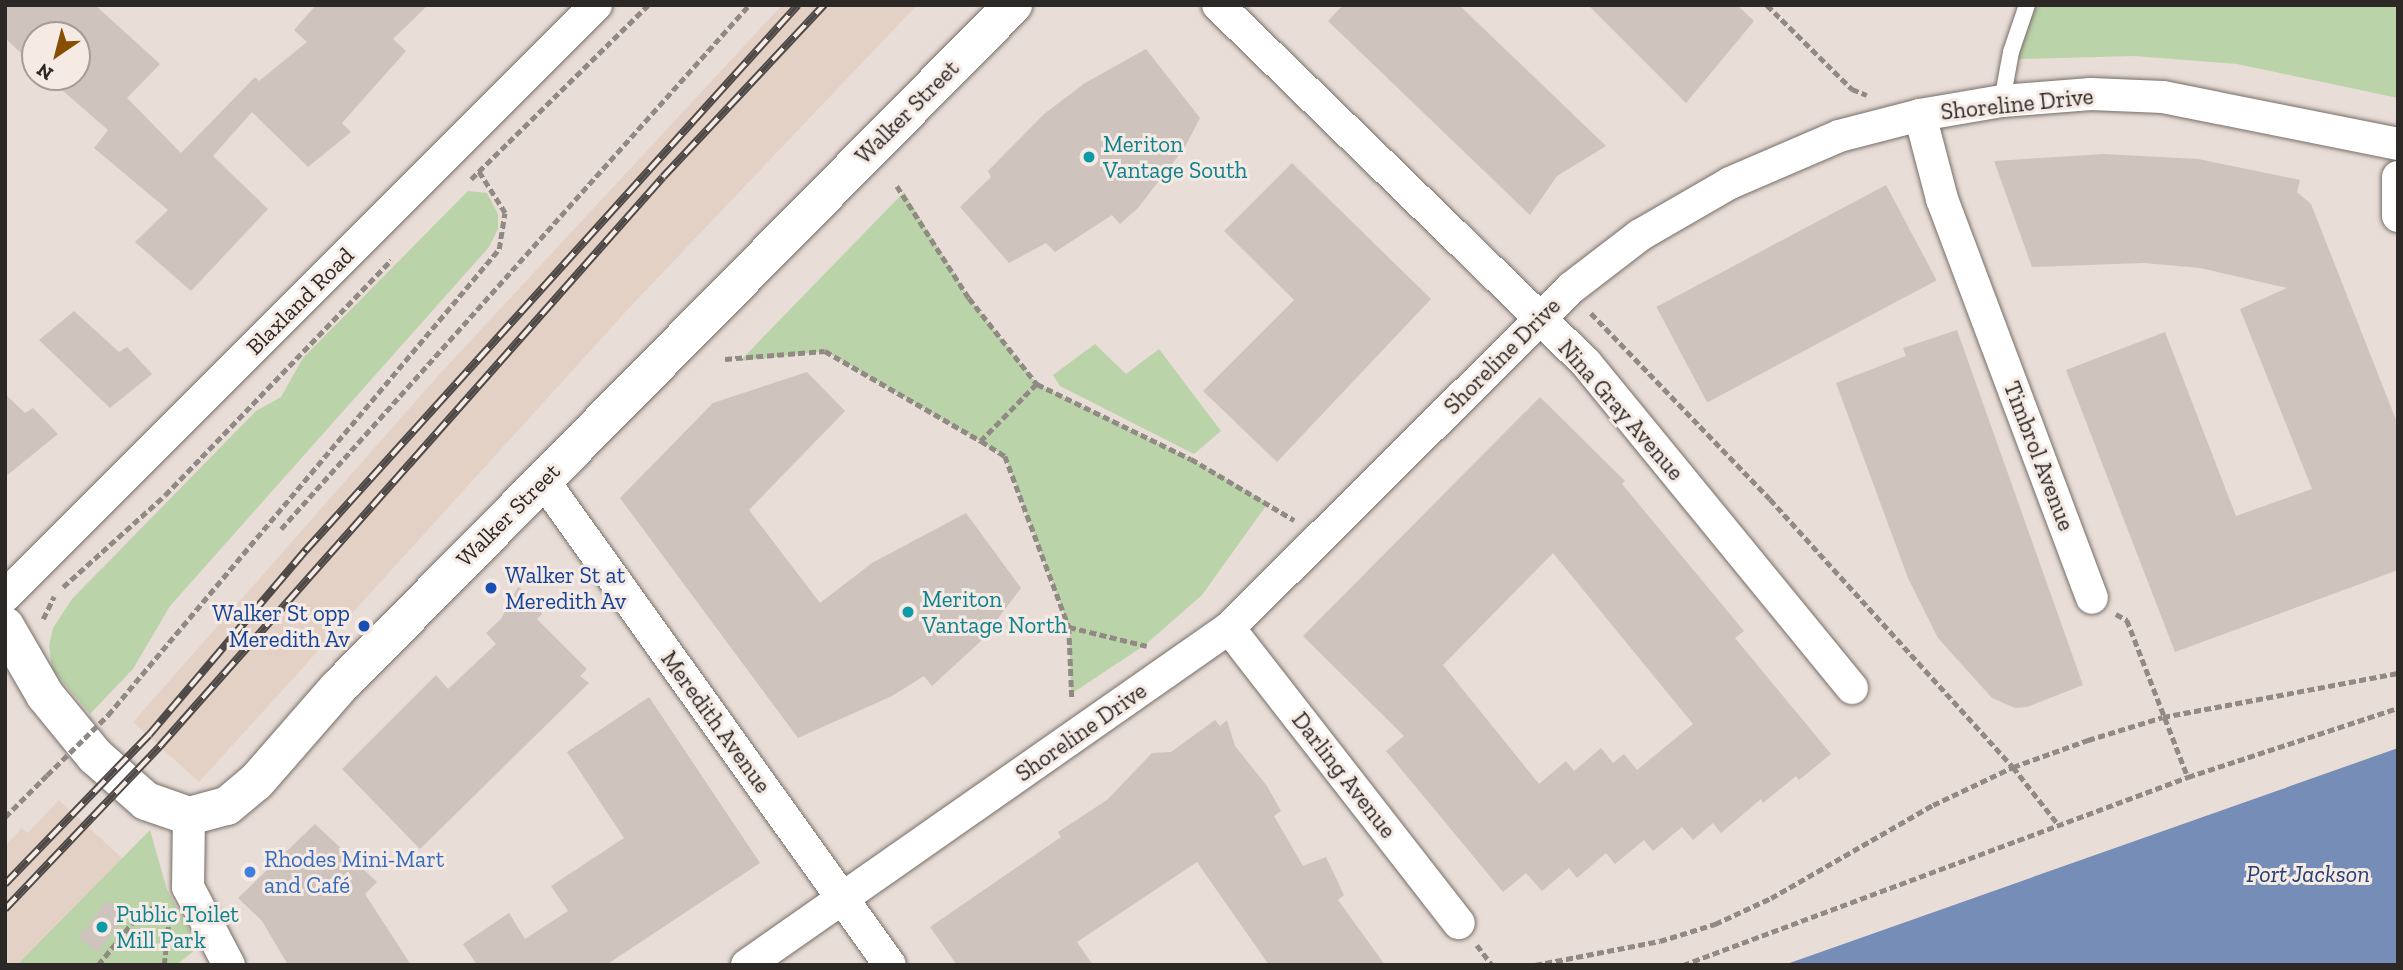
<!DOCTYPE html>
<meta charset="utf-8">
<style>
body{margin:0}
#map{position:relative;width:2403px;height:970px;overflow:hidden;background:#e8ddd7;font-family:"Zilla Slab",serif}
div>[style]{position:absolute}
.built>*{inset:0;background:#e3d1c6}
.green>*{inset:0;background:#bbd3a9}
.water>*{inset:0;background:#768eb7}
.building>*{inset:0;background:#cec3bd;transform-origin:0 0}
.path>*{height:4.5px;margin-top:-2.25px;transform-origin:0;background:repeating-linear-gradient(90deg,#918984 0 7px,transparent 0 10.5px)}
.roads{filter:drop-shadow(0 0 2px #776e68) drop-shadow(0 0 2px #776e68)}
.service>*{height:16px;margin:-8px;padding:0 8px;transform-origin:8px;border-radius:8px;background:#fff}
.minor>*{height:32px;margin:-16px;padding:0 16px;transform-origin:16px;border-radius:16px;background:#fff}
.tertiary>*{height:38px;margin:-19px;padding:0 19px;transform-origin:19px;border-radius:19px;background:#fff}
.rail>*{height:8px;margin-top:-4px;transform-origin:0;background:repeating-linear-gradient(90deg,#f5eae4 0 16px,#4f4a47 0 32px);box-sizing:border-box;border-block:2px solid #4f4a47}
.path-bridge>*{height:4.5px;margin-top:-2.25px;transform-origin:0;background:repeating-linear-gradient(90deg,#918984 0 7px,transparent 0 10.5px)}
.dots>*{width:19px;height:19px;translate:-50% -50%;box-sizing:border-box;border:4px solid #f5eae4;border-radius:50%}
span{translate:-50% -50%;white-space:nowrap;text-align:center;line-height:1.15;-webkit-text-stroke:6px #f5eae4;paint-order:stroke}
.street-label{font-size:23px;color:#2c2825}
.culture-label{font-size:23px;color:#0d838f}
.left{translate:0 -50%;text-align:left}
.transit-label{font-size:23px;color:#164399}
.right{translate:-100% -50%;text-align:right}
.shop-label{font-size:23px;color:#366cbe}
.water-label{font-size:24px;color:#234076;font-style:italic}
.frame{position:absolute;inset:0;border:7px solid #2c2825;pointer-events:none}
.north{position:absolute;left:21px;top:21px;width:70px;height:70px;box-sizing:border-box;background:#f5eae4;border:2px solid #a59c98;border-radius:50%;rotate:215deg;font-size:19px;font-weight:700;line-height:28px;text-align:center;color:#2c2825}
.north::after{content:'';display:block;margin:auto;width:24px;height:32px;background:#884f04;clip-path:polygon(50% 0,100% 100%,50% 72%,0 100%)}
</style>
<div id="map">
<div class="built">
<i style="clip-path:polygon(782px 5px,917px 5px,630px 307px,199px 782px,133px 722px,437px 377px)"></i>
<i style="clip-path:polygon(59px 800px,125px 861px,22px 965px,5px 965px,5px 846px,22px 828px,28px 833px)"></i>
</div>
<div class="green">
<i style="clip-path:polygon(2027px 5px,2398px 5px,2398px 98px,2237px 64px,2134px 56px,2020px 59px,2011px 52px)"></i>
<i style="clip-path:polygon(468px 191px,487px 193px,498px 214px,498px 229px,489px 247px,170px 606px,133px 669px,90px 714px,52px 669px,49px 646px,53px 628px,72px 599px,256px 411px,281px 397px,303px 358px)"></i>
<i style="clip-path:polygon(904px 192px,969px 298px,1037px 384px,1191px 459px,1268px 503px,1202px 595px,1145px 645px,1071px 694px,1069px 627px,1005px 456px,825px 351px,740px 361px)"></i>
<i style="clip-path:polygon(1095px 344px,1126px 374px,1159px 349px,1221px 431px,1194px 454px,1060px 386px,1053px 375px)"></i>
<i style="clip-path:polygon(150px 830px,167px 890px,199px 947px,176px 965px,17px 965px)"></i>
</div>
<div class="water">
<i style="clip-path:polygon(2398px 748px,2398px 965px,1784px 965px)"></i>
</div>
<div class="building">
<i style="clip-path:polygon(5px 5px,95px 5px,160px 64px,127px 98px,181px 153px,255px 77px,259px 81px,307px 42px,294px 30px,316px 5px,428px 5px,393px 39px,406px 51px,342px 123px,351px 132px,308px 167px,252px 112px,213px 156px,268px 209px,191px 291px,135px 242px,168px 210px,94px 148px,108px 130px,47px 77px,77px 77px,77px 35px,35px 35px,35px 66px,5px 38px)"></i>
<i style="clip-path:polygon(1343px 5px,1459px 5px,1606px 146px,1557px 176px,1530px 215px,1328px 21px)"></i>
<i style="clip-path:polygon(1588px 5px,1737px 5px,1754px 21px,1686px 103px)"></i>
<i style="clip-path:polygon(1146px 49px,1200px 118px,1185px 147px,1138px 208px,1120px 224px,1112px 215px,1055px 252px,1046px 243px,1009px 263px,960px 207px,991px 177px,988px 171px,1044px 114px,1085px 83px)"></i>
<i style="clip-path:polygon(2104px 154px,2198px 159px,2300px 180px,2297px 192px,2311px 204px,2398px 425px,2398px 570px,2175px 652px,2066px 370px,2165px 332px,2236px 516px,2312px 489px,2240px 309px,2287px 288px,2200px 268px,2144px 263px,2032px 267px,1994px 161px)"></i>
<i style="clip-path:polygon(1292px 163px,1431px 299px,1277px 462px,1203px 391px,1294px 300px,1224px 231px)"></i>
<i style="left:1886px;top:185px;width:108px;height:260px;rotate:62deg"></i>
<i style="clip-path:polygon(74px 311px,119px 352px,127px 347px,152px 374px,110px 408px,39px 340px)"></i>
<i style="clip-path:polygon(1957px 330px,2083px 685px,2027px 707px,2015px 708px,1992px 698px,1938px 638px,1908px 578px,1836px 383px,1906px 356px,1903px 348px)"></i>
<i style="clip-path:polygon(807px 372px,845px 411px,749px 510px,820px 603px,872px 563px,966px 513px,1021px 588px,981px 641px,932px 686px,924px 676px,892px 696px,798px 738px,620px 498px,713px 403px)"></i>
<i style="clip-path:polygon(5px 394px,25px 413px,33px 408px,58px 434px,5px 477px)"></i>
<i style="clip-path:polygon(evenodd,1540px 397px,1625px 481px,1622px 484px,1744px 631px,1735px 638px,1831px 754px,1799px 780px,1796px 776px,1763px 803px,1761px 799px,1721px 833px,1713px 823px,1693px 840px,1682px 827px,1653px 851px,1644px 840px,1615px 864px,1606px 853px,1577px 878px,1569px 868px,1542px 891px,1526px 873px,1503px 892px,1386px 751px,1404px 736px,1303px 636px,1540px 397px,1553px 553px,1693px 724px,1637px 770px,1624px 754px,1613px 763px,1601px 748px,1574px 771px,1566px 761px,1539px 784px,1443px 665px,1553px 553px)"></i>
<i style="clip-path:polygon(518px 587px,533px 598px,542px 614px,537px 619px,587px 669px,580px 676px,589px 683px,420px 849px,342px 769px,436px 675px,448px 689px,496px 644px,486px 633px,501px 619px)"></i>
<i style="clip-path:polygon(649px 697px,760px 863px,606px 965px,477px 965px,463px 944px,509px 913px,525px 939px,568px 911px,551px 886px,624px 838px,567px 752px)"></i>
<i style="clip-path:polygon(1215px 720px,1220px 726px,1227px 720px,1235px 746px,1267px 786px,1281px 811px,1274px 816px,1303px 866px,1326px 857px,1344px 895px,1338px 900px,1385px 965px,1269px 965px,1197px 862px,1077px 942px,1093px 965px,957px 965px,930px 927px,1061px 837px,1058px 832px,1107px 800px,1152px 753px,1171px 752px)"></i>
<i style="clip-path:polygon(315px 824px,377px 882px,365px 894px,411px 965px,288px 965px,262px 921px,238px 898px)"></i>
<i style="left:107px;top:901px;width:24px;height:46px;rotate:38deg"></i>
</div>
<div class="path">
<i style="left:1767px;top:5px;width:120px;rotate:44.7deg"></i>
<i style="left:1852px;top:89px;width:16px;rotate:22deg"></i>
<i style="left:471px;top:179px;width:248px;rotate:-44.5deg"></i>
<i style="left:897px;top:186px;width:133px;rotate:57.3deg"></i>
<i style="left:969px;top:298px;width:110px;rotate:51.7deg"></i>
<i style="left:1037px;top:384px;width:171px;rotate:26deg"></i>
<i style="left:1191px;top:459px;width:120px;rotate:30.6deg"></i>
<i style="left:1591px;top:313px;width:258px;rotate:46.1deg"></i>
<i style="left:1770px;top:499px;width:362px;rotate:47.8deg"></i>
<i style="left:2013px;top:767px;width:73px;rotate:51.7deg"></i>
<i style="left:725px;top:359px;width:100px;rotate:-4.6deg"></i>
<i style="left:825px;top:351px;width:180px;rotate:30deg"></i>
<i style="left:1037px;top:384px;width:80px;rotate:134.5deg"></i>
<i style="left:981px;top:441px;width:28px;rotate:32deg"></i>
<i style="left:1005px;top:456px;width:183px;rotate:69.5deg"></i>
<i style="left:1069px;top:627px;width:73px;rotate:87.6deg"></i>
<i style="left:281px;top:529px;width:703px;rotate:-48.23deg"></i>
<i style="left:63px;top:587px;width:137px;rotate:-42deg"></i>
<i style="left:165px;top:495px;width:326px;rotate:-46.1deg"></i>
<i style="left:2116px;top:614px;width:13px;rotate:29deg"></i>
<i style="left:2127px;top:620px;width:168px;rotate:68.8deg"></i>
<i style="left:43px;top:619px;width:25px;rotate:-64deg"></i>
<i style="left:1069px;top:627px;width:80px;rotate:13.7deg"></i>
<i style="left:108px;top:715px;width:608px;rotate:-50deg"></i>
<i style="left:499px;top:249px;width:36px;rotate:-81deg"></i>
<i style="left:505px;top:213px;width:49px;rotate:-122.4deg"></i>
<i style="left:5px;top:817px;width:59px;rotate:-45deg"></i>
<i style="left:158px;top:906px;width:17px;rotate:62deg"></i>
<i style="left:1477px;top:945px;width:25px;rotate:53deg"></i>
<i style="left:98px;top:965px;width:68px;rotate:-50.9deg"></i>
<i style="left:141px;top:912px;width:22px;rotate:-21deg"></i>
<i style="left:164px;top:965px;width:46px;rotate:-83.8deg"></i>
<i style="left:1535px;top:965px;width:127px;rotate:-10.9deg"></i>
<i style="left:1660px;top:941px;width:58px;rotate:-17.2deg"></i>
<i style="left:1715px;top:924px;width:62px;rotate:-24.9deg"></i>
<i style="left:1771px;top:898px;width:187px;rotate:-29.9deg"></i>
<i style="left:1933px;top:805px;width:89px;rotate:-25.4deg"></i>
<i style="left:2013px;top:767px;width:80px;rotate:-19.8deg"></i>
<i style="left:2088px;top:740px;width:78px;rotate:-17deg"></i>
<i style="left:2163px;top:717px;width:239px;rotate:-10.6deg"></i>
<i style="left:1683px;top:965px;width:539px;rotate:-20.42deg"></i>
<i style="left:2188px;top:777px;width:221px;rotate:-18.2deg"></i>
</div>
<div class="roads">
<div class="service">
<i style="left:2002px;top:101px;width:50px;rotate:-79.6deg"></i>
<i style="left:2011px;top:52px;width:50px;rotate:-71.2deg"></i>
</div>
<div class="minor">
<i style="left:1218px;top:5px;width:513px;rotate:44.21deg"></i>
<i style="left:1586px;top:363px;width:420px;rotate:50.7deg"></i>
<i style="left:1920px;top:115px;width:87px;rotate:75.3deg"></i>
<i style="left:1942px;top:199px;width:426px;rotate:69.4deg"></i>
<i style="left:2398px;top:177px;width:39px;rotate:90deg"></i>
<i style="left:543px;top:480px;width:596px;rotate:54.42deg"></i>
<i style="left:5px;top:596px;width:836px;rotate:-45deg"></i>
<i style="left:1229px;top:628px;width:374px;rotate:52.1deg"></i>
<i style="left:189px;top:816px;width:71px;rotate:90.8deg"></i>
<i style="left:188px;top:887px;width:88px;rotate:62.3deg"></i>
<i style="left:747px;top:965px;width:588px;rotate:-34.96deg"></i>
<i style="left:1229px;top:628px;width:482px;rotate:-44.8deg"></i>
<i style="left:1571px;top:288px;width:87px;rotate:-37.5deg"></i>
<i style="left:1640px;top:235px;width:104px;rotate:-30deg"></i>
<i style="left:1730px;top:183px;width:119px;rotate:-23.3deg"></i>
<i style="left:1839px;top:136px;width:84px;rotate:-14.5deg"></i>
<i style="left:1920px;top:115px;width:83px;rotate:-9.7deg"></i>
<i style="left:2002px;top:101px;width:89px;rotate:-4.5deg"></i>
<i style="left:2091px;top:94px;width:72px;rotate:2.4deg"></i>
<i style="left:2163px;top:97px;width:240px;rotate:11.3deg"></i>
</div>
<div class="tertiary">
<i style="left:5px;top:626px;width:80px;rotate:59.9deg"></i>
<i style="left:45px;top:695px;width:79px;rotate:50.7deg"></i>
<i style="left:95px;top:756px;width:68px;rotate:41.4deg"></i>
<i style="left:146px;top:801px;width:46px;rotate:19.2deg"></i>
<i style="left:189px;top:816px;width:39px;rotate:-15deg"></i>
<i style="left:227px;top:806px;width:38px;rotate:-40deg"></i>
<i style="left:256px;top:782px;width:126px;rotate:-48.9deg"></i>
<i style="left:339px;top:687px;width:959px;rotate:-45.34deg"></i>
</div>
</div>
<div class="rail">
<i style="left:5px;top:884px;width:207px;rotate:-46deg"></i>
<i style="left:149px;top:735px;width:243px;rotate:-49.7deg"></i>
<i style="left:306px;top:550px;width:734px;rotate:-47.93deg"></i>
<i style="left:5px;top:909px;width:225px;rotate:-46.4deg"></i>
<i style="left:160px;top:746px;width:759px;rotate:-48.52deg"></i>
<i style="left:663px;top:177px;width:236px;rotate:-46.9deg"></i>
</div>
<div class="path-bridge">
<i style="left:47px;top:775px;width:86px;rotate:-44.5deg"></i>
</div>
<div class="dots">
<i style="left:1089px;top:157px;background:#0f9aa8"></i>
<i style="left:491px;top:588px;background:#1a4fb4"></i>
<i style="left:908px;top:612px;background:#0f9aa8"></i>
<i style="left:364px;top:626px;background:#1a4fb4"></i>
<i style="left:250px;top:872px;background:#3f7fe0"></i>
<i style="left:102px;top:927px;background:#0f9aa8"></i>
</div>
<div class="street-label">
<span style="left:2017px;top:104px;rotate:-6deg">Shoreline Drive</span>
<span style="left:907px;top:112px;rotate:-45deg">Walker Street</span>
<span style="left:300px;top:301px;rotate:-45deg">Blaxland Road</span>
<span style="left:1502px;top:356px;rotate:-45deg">Shoreline Drive</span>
<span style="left:1621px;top:410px;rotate:49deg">Nina Gray Avenue</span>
<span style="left:2039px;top:456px;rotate:69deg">Timbrol Avenue</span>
<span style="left:508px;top:515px;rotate:-45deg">Walker Street</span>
<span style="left:716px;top:722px;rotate:54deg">Meredith Avenue</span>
<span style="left:1081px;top:732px;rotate:-35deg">Shoreline Drive</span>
<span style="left:1344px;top:775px;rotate:52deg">Darling Avenue</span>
</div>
<div class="culture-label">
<span class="left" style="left:1103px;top:157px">Meriton<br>Vantage South</span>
<span class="left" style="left:922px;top:612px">Meriton<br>Vantage North</span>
<span class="left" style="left:116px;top:927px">Public Toilet<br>Mill Park</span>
</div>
<div class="transit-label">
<span class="left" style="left:505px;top:588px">Walker St at<br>Meredith Av</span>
<span class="right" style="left:350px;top:626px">Walker St opp<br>Meredith Av</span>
</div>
<div class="shop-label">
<span class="left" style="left:264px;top:872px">Rhodes Mini-Mart<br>and Café</span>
</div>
<div class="water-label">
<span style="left:2308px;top:874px">Port Jackson</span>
</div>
<div class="frame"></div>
<div class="north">N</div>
</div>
